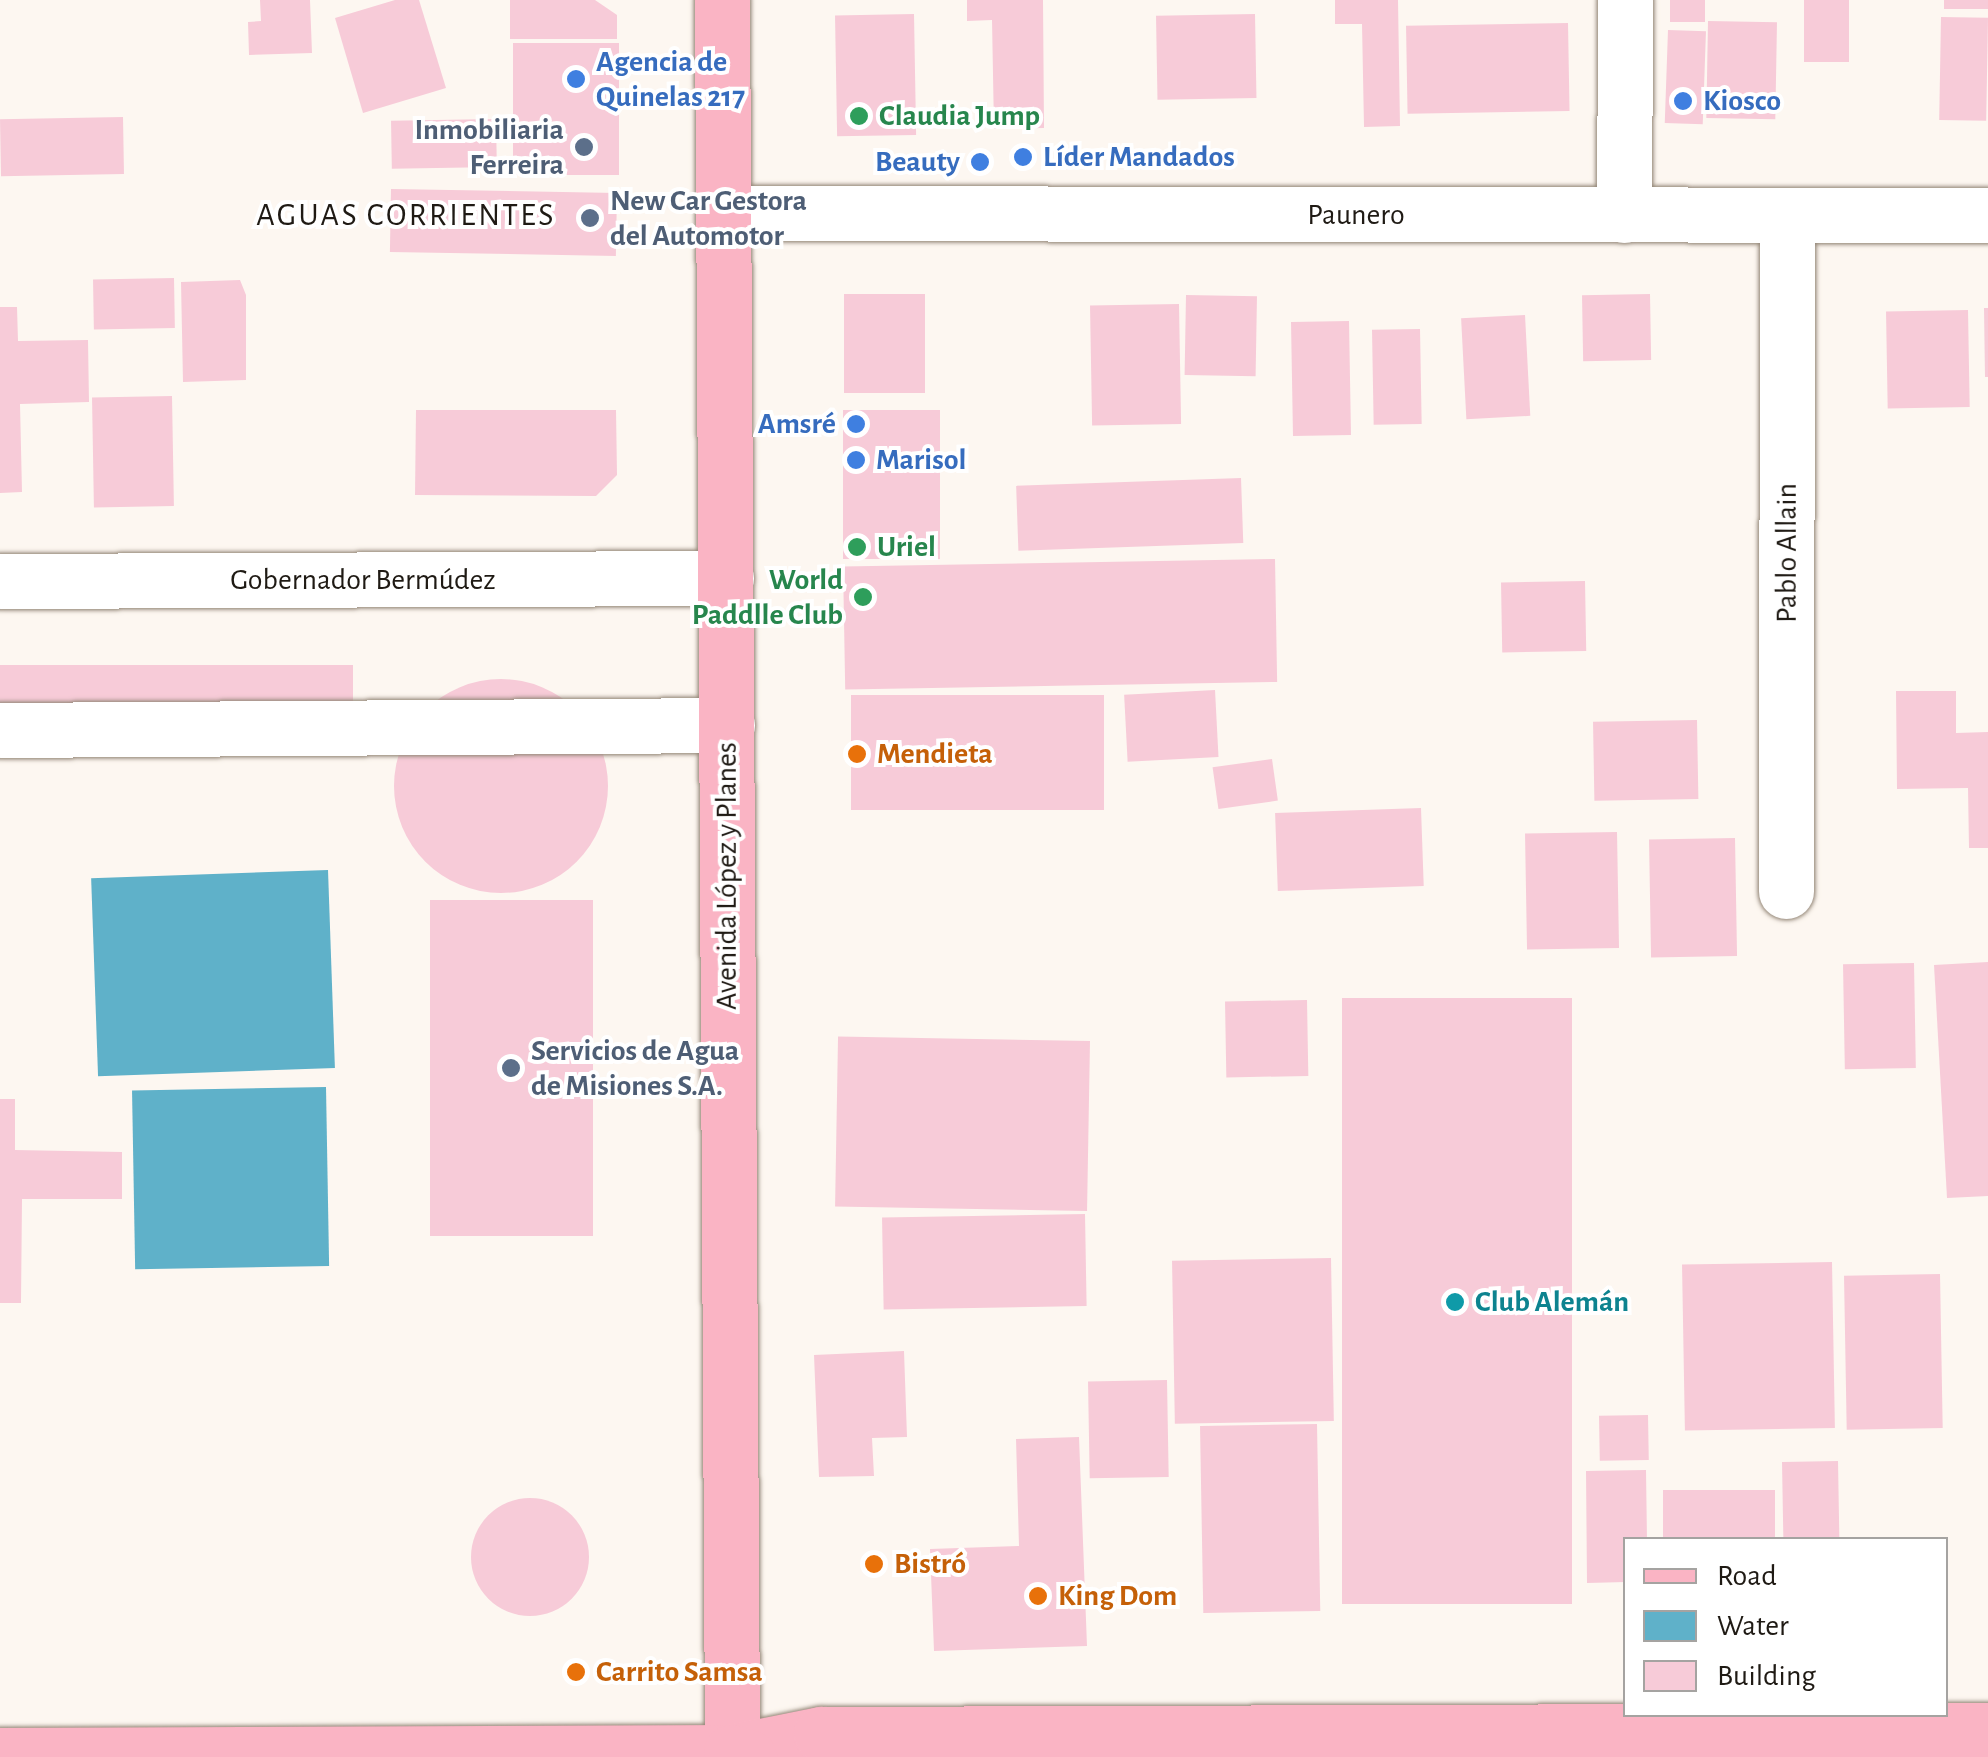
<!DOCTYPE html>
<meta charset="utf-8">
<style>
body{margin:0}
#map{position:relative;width:1988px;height:1757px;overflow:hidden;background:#fdf7f1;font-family:"Alegreya Sans",sans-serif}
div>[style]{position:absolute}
.water>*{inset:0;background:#5fb1c9;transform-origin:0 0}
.building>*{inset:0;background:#f7cbd8;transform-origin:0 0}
.round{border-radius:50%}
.roads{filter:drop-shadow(0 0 2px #948778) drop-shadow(0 0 2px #948778)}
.minor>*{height:55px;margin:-27.5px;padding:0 27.5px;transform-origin:27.5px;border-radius:27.5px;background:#fff}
.major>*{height:55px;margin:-27.5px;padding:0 27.5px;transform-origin:27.5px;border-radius:27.5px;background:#fab4c4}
.dots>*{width:28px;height:28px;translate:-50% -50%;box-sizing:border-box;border:5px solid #fff;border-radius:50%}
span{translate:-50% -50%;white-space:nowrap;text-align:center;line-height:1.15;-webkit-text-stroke:8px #fff;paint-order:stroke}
.shop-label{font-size:30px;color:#366cbe;font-weight:700}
.left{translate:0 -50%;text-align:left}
.right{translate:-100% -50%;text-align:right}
.leisure-label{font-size:30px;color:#27864d;font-weight:700}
.service-label{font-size:30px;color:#4e5e75;font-weight:700}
.street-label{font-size:30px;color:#1f1a14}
.food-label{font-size:30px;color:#c56008;font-weight:700}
.culture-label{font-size:30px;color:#0d838f;font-weight:700}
.neighbourhood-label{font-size:32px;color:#1f1a14;letter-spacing:2.5px}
.legend{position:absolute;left:1623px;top:1537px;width:325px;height:180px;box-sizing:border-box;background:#fff;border:2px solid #a5a3a1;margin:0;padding:12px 18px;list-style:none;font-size:30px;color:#1f1a14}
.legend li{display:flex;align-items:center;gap:20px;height:50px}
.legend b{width:50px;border:2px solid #a5a3a1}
</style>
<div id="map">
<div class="water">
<i style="left:328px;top:870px;width:198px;height:237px;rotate:88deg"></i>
<i style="left:326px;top:1087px;width:179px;height:194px;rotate:89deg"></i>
</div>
<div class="building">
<i style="clip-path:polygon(260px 0,310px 0,312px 53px,249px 55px,248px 22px,261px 21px)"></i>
<i style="clip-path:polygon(395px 0,419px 0,446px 88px,363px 113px,335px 18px)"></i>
<i style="clip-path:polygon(510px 0,595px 0,617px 15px,617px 39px,510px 39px)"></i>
<i style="clip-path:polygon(967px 0,1043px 0,1044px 128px,994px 129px,992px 20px,967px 21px)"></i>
<i style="clip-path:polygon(1335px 0,1398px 0,1400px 126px,1364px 127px,1362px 24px,1335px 24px)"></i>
<i style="left:1670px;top:0;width:35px;height:22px"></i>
<i style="left:1804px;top:0;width:45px;height:62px"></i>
<i style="left:1944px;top:0;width:44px;height:9px"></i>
<i style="left:914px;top:14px;width:121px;height:79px;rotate:89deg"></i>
<i style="left:1255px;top:14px;width:84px;height:99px;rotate:89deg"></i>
<i style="left:1941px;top:17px;width:47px;height:103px;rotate:1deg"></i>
<i style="left:1708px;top:21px;width:69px;height:97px;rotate:1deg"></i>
<i style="left:1568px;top:23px;width:88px;height:162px;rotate:89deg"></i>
<i style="left:1668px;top:30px;width:38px;height:93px;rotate:2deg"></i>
<i style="left:513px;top:43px;width:106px;height:132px"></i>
<i style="left:123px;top:117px;width:57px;height:123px;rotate:89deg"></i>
<i style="left:496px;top:119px;width:48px;height:105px;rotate:89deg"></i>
<i style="left:391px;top:189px;width:226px;height:63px;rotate:1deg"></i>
<i style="left:174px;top:278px;width:50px;height:81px;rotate:89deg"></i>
<i style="clip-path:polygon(240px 280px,246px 295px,246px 380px,183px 382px,181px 282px)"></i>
<i style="left:925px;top:294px;width:99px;height:81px;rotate:90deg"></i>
<i style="left:1650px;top:294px;width:66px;height:68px;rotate:89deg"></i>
<i style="left:1186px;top:295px;width:71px;height:80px;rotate:1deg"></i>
<i style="left:1179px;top:304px;width:120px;height:89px;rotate:89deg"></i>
<i style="clip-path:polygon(0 307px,17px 307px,18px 341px,88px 340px,89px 402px,20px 404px,22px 492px,0 493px)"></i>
<i style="clip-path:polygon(1984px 308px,1988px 308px,1988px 377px,1985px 377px)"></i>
<i style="left:1968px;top:310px;width:97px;height:82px;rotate:89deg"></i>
<i style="left:1525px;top:315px;width:101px;height:64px;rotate:87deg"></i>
<i style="left:1349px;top:321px;width:114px;height:58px;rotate:89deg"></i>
<i style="left:1420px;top:329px;width:95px;height:48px;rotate:89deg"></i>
<i style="left:172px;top:396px;width:110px;height:80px;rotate:89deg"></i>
<i style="clip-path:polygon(416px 410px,616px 410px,617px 475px,596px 496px,415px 495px)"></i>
<i style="left:843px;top:410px;width:97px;height:149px"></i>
<i style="left:1241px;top:478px;width:65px;height:225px;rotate:88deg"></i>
<i style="left:1275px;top:559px;width:123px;height:432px;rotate:89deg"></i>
<i style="left:1585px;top:581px;width:70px;height:84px;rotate:89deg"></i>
<i style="left:0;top:665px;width:353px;height:38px"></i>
<i class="round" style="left:394px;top:679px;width:214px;height:214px"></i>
<i style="left:1215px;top:690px;width:67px;height:91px;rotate:87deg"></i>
<i style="clip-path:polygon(1896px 691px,1956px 691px,1956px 733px,1988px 732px,1988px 848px,1969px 848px,1968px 788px,1897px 789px)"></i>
<i style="left:851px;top:695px;width:253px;height:115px"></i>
<i style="left:1697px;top:720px;width:79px;height:104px;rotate:89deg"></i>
<i style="left:1272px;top:759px;width:42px;height:60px;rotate:82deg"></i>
<i style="left:1421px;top:808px;width:78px;height:146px;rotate:88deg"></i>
<i style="left:1617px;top:832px;width:116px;height:92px;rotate:89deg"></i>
<i style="left:1735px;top:838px;width:118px;height:86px;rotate:89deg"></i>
<i style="left:430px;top:900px;width:163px;height:336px"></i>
<i style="clip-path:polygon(1988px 962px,1988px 1196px,1947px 1198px,1934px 965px)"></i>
<i style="left:1914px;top:963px;width:105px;height:71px;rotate:89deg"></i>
<i style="left:1572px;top:998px;width:606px;height:230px;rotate:90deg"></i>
<i style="left:1307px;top:1000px;width:76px;height:82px;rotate:89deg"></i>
<i style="left:1090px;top:1041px;width:170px;height:252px;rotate:91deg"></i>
<i style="clip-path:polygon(0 1099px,15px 1099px,15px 1150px,122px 1152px,122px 1199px,22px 1199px,21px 1303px,0 1303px)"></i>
<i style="left:1085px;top:1214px;width:92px;height:203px;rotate:89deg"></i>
<i style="left:1331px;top:1258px;width:163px;height:159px;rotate:89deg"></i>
<i style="left:1832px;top:1262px;width:166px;height:150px;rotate:89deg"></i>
<i style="left:1940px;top:1274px;width:154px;height:96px;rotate:89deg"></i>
<i style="clip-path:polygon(904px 1351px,907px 1437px,872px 1438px,874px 1476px,819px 1477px,814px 1355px)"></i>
<i style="left:1167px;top:1380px;width:97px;height:79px;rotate:89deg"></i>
<i style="left:1648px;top:1415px;width:45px;height:49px;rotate:89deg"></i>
<i style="left:1317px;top:1424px;width:187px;height:117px;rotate:89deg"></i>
<i style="clip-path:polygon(1079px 1437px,1087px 1646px,934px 1651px,930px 1549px,1019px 1546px,1016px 1439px)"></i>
<i style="left:1838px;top:1461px;width:79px;height:56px;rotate:89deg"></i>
<i style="clip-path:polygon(1646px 1470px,1647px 1540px,1626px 1540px,1626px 1582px,1587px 1583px,1586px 1471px)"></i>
<i style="left:1775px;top:1490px;width:50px;height:112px;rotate:90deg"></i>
<i class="round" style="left:471px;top:1498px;width:118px;height:118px"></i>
</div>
<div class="roads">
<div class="minor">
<i style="left:724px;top:213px;width:1264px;rotate:0.09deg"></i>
<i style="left:1624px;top:215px;width:215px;rotate:-89.7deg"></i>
<i style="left:0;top:581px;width:726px;rotate:-0.24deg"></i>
<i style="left:0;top:730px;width:727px;rotate:-0.39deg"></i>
<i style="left:1786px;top:891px;width:676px;rotate:-89.92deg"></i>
</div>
<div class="major">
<i style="left:722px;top:0;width:1757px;rotate:89.67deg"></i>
<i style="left:731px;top:1752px;width:92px;rotate:-11.3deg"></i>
<i style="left:821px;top:1734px;width:1167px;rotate:-0.2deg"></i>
<i style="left:0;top:1755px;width:731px;rotate:-0.24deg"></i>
<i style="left:731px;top:1752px;width:19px;rotate:16deg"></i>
</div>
</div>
<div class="dots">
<i style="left:576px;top:79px;background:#3f7fe0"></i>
<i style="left:1683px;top:101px;background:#3f7fe0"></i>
<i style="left:859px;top:116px;background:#2e9e5b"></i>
<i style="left:584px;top:147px;background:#5c6f8a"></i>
<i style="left:1023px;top:157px;background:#3f7fe0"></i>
<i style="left:980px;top:162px;background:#3f7fe0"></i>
<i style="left:590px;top:218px;background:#5c6f8a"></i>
<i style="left:856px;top:424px;background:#3f7fe0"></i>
<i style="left:856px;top:460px;background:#3f7fe0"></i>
<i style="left:857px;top:547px;background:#2e9e5b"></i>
<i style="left:863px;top:597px;background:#2e9e5b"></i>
<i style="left:857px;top:754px;background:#e8710a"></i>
<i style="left:511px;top:1068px;background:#5c6f8a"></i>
<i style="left:1455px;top:1302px;background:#0f9aa8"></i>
<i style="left:874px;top:1564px;background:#e8710a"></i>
<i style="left:1038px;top:1596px;background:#e8710a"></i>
<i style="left:576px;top:1672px;background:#e8710a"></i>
</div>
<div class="shop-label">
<span class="left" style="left:596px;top:79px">Agencia de<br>Quinelas 217</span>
<span class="left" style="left:1703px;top:101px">Kiosco</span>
<span class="left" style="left:1043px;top:157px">Líder Mandados</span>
<span class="right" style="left:960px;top:162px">Beauty</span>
<span class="right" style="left:836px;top:424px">Amsré</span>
<span class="left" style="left:876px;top:460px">Marisol</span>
</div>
<div class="leisure-label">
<span class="left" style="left:879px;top:116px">Claudia Jump</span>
<span class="left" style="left:877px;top:547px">Uriel</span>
<span class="right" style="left:843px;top:597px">World<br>Paddlle Club</span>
</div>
<div class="service-label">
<span class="right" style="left:564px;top:147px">Inmobiliaria<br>Ferreira</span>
<span class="left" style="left:610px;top:218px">New Car Gestora<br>del Automotor</span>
<span class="left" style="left:531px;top:1068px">Servicios de Agua<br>de Misiones S.A.</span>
</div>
<div class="street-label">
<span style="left:1356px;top:215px">Paunero</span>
<span style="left:1787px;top:553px;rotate:-90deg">Pablo Allain</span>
<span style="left:363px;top:580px">Gobernador Bermúdez</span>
<span style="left:727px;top:876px;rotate:-90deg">Avenida López y Planes</span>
</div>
<div class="food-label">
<span class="left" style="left:877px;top:754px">Mendieta</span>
<span class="left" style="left:894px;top:1564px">Bistró</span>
<span class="left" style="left:1058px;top:1596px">King Dom</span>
<span class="left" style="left:596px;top:1672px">Carrito Samsa</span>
</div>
<div class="culture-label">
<span class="left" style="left:1475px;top:1302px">Club Alemán</span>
</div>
<div class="neighbourhood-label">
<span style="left:406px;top:215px">AGUAS CORRIENTES</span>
</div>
<ul class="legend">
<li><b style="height:12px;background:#fab4c4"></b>Road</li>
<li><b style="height:28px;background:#5fb1c9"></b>Water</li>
<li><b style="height:28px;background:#f7cbd8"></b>Building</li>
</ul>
</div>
